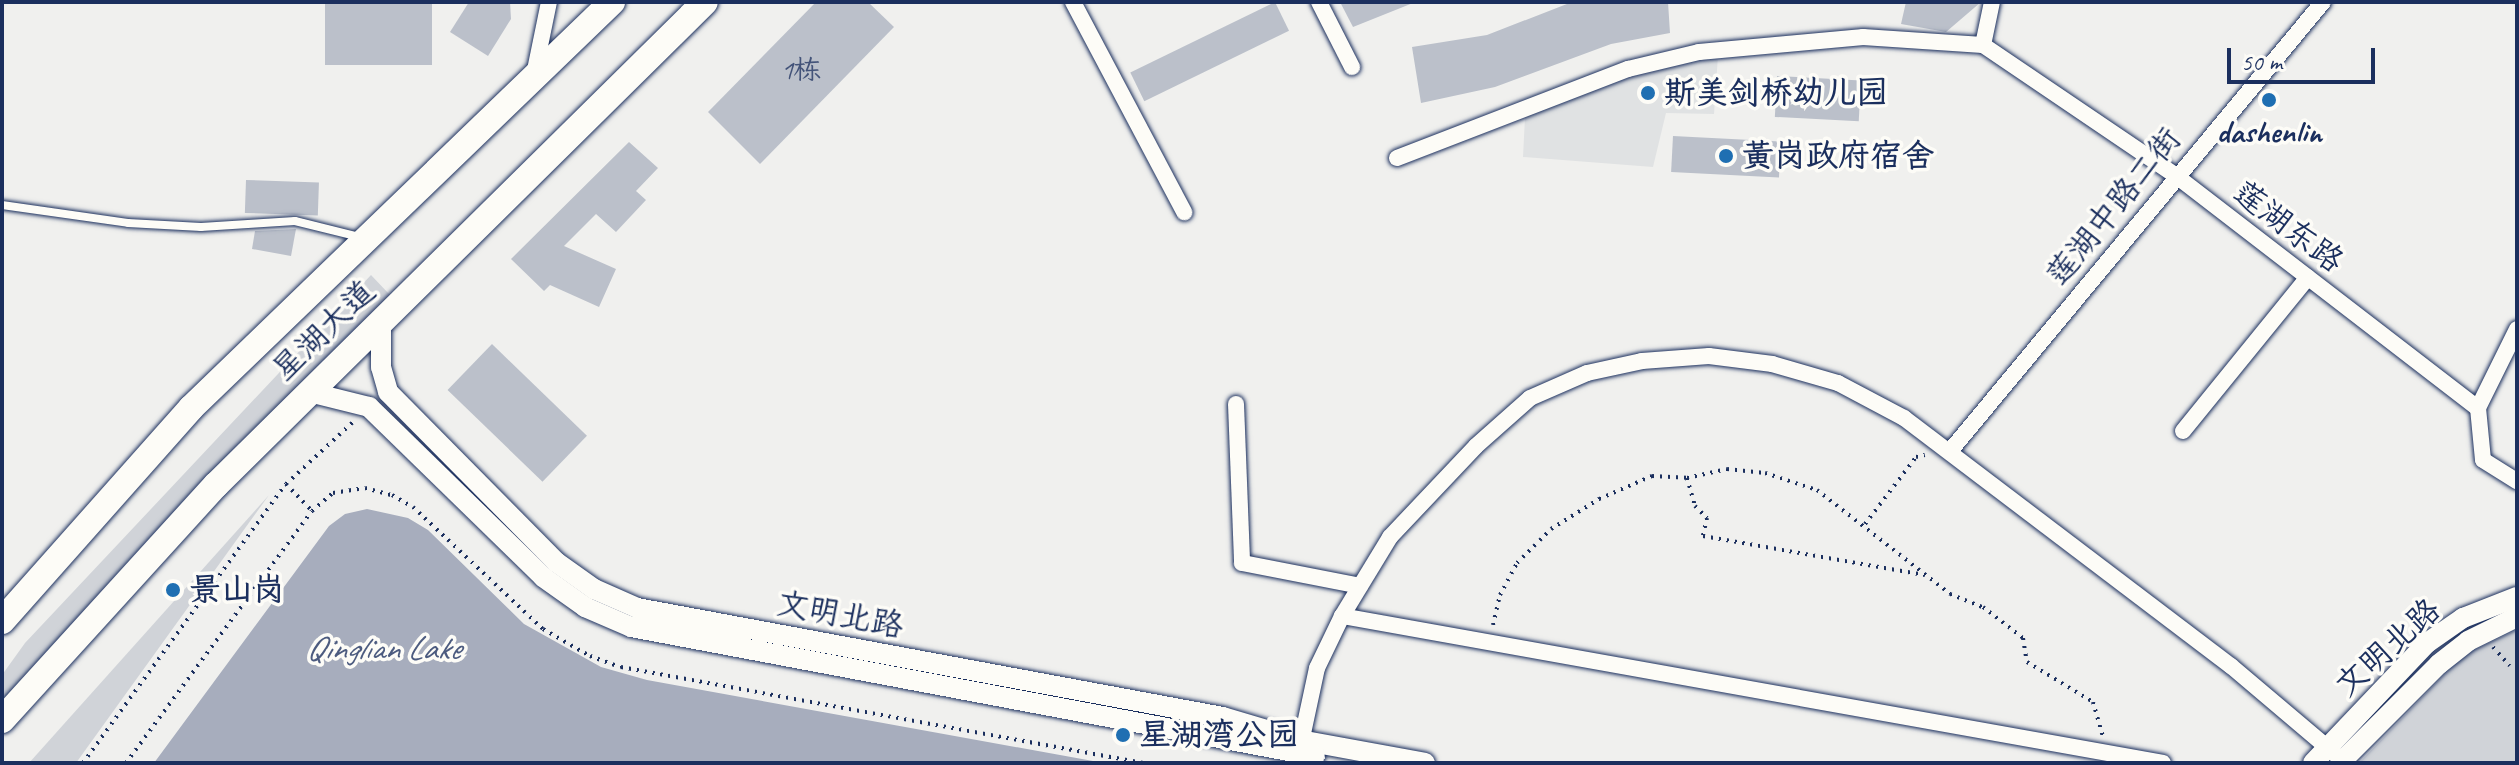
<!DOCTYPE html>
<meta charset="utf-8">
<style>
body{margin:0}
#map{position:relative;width:2519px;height:765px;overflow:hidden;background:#f0f0ee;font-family:Caveat,"LXGW WenKai TC",sans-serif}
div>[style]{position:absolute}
.built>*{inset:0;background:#e0e2e3}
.green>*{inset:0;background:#d0d3d8}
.water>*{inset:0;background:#a7adbd}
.building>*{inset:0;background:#bbc0ca;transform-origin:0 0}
.path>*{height:4px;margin-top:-2px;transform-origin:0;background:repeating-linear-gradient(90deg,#1b2f5e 0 2px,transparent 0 8px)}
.roads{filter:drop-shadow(0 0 2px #1b2f5e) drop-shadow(0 0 2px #1b2f5e)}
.service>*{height:8px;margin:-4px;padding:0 4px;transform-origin:4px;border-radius:4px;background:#fdfcf7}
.minor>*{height:16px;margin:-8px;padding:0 8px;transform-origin:8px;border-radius:8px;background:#fdfcf7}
.tertiary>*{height:20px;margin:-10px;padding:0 10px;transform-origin:10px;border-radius:10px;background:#fdfcf7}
.primary>*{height:26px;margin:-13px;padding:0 13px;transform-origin:13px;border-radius:13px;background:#fdfcf7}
.dots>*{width:22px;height:22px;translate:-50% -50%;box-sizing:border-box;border:4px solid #fdfcf7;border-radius:50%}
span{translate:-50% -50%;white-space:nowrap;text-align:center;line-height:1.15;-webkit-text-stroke:7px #fdfcf7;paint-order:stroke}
.number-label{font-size:28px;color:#435379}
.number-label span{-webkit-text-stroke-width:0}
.poi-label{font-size:32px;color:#1b2f5e;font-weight:700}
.left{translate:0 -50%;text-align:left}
.street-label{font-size:32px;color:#1b2f5e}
.water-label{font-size:34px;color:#4c5b7f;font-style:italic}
.frame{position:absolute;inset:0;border:4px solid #1b2f5e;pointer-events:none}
.scale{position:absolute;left:2227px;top:48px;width:148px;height:36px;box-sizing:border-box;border:4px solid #1b2f5e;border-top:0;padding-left:10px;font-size:24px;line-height:28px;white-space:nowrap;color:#1b2f5e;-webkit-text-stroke:6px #fdfcf7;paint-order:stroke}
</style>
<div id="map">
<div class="built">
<i style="clip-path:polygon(1718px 56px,1714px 114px,1666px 113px,1653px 167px,1523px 157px,1525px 117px,1626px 74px)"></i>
</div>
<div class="green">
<i style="clip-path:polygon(371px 275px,390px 295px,144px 552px,2px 712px,2px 675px,25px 643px)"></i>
<i style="clip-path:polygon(269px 495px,76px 763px,29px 763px)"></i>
<i style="clip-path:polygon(2517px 630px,2517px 763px,2359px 763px,2463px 655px)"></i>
</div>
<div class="water">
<i style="clip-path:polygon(367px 509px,408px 518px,428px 530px,524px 624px,601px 667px,647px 680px,1104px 763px,154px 763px,329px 526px,345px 514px)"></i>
</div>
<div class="building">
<i style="left:325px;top:2px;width:107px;height:63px"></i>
<i style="clip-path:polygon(469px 2px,510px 2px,511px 19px,488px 56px,450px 32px)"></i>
<i style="clip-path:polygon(816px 2px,868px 2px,894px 27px,760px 164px,708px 112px)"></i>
<i style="left:1275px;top:2px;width:32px;height:161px;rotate:64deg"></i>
<i style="clip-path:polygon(1340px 2px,1413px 2px,1413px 3px,1353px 27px)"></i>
<i style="clip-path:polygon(1572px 2px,1668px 2px,1670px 33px,1611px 44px,1495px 87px,1421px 103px,1412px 47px,1487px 35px)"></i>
<i style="clip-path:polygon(1906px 2px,1981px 2px,1946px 32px,1901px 24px)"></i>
<i style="left:1777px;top:76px;width:84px;height:41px;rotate:3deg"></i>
<i style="left:1673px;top:136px;width:108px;height:36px;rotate:3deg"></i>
<i style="clip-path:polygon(629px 142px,658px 168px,636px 191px,646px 200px,616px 232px,596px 214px,564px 246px,616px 269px,599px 307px,550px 285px,544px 291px,511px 259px)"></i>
<i style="left:246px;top:180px;width:73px;height:33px;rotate:2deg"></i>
<i style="clip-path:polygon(296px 229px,291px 256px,252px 249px,255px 231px)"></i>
<i style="left:492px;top:344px;width:132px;height:64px;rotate:44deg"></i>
</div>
<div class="path">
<i style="left:1687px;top:478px;width:29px;rotate:74deg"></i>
<i style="left:1695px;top:506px;width:17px;rotate:45deg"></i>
<i style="left:1707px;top:518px;width:18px;rotate:103deg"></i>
<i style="left:1703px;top:536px;width:225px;rotate:10deg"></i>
<i style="left:286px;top:484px;width:37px;rotate:46deg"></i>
<i style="left:312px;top:511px;width:28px;rotate:-41deg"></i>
<i style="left:333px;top:493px;width:32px;rotate:-9deg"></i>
<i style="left:365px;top:488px;width:28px;rotate:15deg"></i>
<i style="left:392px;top:495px;width:24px;rotate:30deg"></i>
<i style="left:413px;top:507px;width:178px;rotate:43.2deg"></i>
<i style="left:543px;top:629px;width:54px;rotate:29.9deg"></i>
<i style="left:590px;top:656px;width:33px;rotate:20deg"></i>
<i style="left:621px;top:667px;width:531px;rotate:10.42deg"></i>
<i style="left:1865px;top:524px;width:84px;rotate:-52.7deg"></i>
<i style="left:1916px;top:457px;width:9px;rotate:-13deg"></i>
<i style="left:1493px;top:625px;width:31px;rotate:-77deg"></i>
<i style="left:1500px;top:595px;width:36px;rotate:-62deg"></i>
<i style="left:1517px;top:563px;width:48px;rotate:-45deg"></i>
<i style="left:1551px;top:529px;width:57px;rotate:-32deg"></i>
<i style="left:1599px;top:499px;width:58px;rotate:-23.5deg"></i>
<i style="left:1652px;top:476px;width:35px;rotate:3deg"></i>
<i style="left:1687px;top:478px;width:41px;rotate:-12.7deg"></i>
<i style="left:1727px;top:469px;width:38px;rotate:6deg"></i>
<i style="left:1765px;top:473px;width:55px;rotate:18.1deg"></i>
<i style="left:1817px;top:490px;width:169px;rotate:38deg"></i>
<i style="left:1950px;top:594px;width:35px;rotate:22deg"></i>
<i style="left:1983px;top:607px;width:51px;rotate:37.8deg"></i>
<i style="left:2023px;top:638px;width:24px;rotate:81deg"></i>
<i style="left:2027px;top:662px;width:77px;rotate:31.2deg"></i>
<i style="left:2093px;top:702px;width:35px;rotate:74deg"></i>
<i style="left:2493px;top:647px;width:25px;rotate:48deg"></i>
<i style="left:83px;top:763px;width:345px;rotate:-54deg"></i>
<i style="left:286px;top:484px;width:91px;rotate:-42.8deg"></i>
<i style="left:126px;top:763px;width:313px;rotate:-53.6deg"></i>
</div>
<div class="roads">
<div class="service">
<i style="left:2px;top:205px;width:127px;rotate:8.1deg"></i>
<i style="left:128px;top:223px;width:73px;rotate:3.1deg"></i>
<i style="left:201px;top:227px;width:94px;rotate:-3.7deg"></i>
<i style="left:295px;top:221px;width:66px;rotate:14deg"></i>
</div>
<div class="minor">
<i style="left:1073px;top:2px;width:238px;rotate:62.1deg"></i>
<i style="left:1319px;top:2px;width:73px;rotate:63.1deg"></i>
<i style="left:1983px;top:45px;width:232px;rotate:34.1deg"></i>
<i style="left:2175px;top:175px;width:382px;rotate:37.6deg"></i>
<i style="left:1983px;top:45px;width:44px;rotate:-78.2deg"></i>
<i style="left:534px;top:75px;width:75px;rotate:-78.4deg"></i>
<i style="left:1397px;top:158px;width:248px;rotate:-21.1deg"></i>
<i style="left:1628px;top:69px;width:73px;rotate:-13.5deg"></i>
<i style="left:1699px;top:52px;width:165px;rotate:-5.2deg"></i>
<i style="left:1863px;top:37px;width:120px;rotate:3.8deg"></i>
<i style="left:1236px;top:404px;width:159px;rotate:87.8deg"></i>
<i style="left:1242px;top:563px;width:120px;rotate:11deg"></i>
<i style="left:2478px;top:408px;width:52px;rotate:84.5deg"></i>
<i style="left:2483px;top:460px;width:40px;rotate:32deg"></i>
<i style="left:2478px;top:408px;width:88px;rotate:-63.7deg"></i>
<i style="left:2183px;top:431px;width:198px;rotate:-50.9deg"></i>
<i style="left:1951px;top:450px;width:582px;rotate:-50.3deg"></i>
<i style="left:1342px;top:616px;width:834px;rotate:10.15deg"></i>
<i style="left:1299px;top:752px;width:86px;rotate:-77.9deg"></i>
<i style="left:1317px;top:668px;width:58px;rotate:-64.3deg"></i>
<i style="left:1342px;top:616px;width:92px;rotate:-58.7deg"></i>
<i style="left:1390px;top:537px;width:125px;rotate:-46.6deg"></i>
<i style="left:1476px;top:446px;width:72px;rotate:-41.6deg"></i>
<i style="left:1530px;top:398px;width:62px;rotate:-23.7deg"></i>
<i style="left:1587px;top:373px;width:56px;rotate:-12.3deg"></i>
<i style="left:1642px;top:361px;width:67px;rotate:-4.3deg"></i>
<i style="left:1709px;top:356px;width:64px;rotate:7.2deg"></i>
<i style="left:1772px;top:364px;width:69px;rotate:16.1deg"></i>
<i style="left:1838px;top:383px;width:75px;rotate:27.9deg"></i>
<i style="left:1904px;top:418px;width:410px;rotate:37.2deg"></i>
<i style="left:2231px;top:666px;width:136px;rotate:40.2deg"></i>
</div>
<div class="tertiary">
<i style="left:381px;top:325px;width:42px;rotate:90deg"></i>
<i style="left:381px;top:367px;width:26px;rotate:74deg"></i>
<i style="left:388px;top:392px;width:239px;rotate:45.3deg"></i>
<i style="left:556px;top:562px;width:47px;rotate:35.4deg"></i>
<i style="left:594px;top:589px;width:47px;rotate:23.8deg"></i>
<i style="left:637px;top:608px;width:596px;rotate:10.54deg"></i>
<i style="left:1223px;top:717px;width:80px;rotate:16.6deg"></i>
<i style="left:1300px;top:740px;width:127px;rotate:10.4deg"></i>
<i style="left:309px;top:392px;width:62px;rotate:14deg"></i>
<i style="left:369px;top:407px;width:243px;rotate:44.3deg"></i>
<i style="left:543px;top:577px;width:52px;rotate:35.5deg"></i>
<i style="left:585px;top:607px;width:50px;rotate:23.5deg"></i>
<i style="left:631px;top:627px;width:696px;rotate:10.68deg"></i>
<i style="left:2313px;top:763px;width:166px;rotate:-46.5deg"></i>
<i style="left:2427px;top:643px;width:44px;rotate:-34.8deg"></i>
<i style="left:2463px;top:618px;width:58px;rotate:-21.3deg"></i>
<i style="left:2340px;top:763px;width:140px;rotate:-45deg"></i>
<i style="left:2439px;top:664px;width:37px;rotate:-38deg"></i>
<i style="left:2468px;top:641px;width:55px;rotate:-26.1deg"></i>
</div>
<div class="primary">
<i style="left:2px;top:621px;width:285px;rotate:-48.4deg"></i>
<i style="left:191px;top:408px;width:585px;rotate:-43.96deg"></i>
<i style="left:2px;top:720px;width:318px;rotate:-47.7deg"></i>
<i style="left:216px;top:485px;width:687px;rotate:-44.65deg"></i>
</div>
</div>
<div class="dots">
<i style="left:1648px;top:93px;background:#1f6fb2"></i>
<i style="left:2269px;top:100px;background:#1f6fb2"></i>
<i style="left:1726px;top:156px;background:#1f6fb2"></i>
<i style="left:173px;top:590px;background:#1f6fb2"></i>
<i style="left:1123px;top:735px;background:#1f6fb2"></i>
</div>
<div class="number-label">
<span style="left:801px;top:70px">1栋</span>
</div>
<div class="poi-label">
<span class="left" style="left:1664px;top:93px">斯美剑桥幼儿园</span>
<span style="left:2269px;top:132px">dashenlin</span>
<span class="left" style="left:1742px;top:156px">黄岗政府宿舍</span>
<span class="left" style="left:189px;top:590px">景山岗</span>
<span class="left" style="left:1139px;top:735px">星湖湾公园</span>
</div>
<div class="street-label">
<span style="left:2114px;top:207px;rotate:-51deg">莲湖中路二街</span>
<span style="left:2288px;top:227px;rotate:37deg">莲湖东路</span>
<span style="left:324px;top:331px;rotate:-44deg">星湖大道</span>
<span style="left:840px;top:615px;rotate:11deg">文明北路</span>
<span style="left:2388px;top:648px;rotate:-42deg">文明北路</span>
</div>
<div class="water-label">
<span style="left:383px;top:648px">Qinglian Lake</span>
</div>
<div class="frame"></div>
<div class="scale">50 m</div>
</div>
